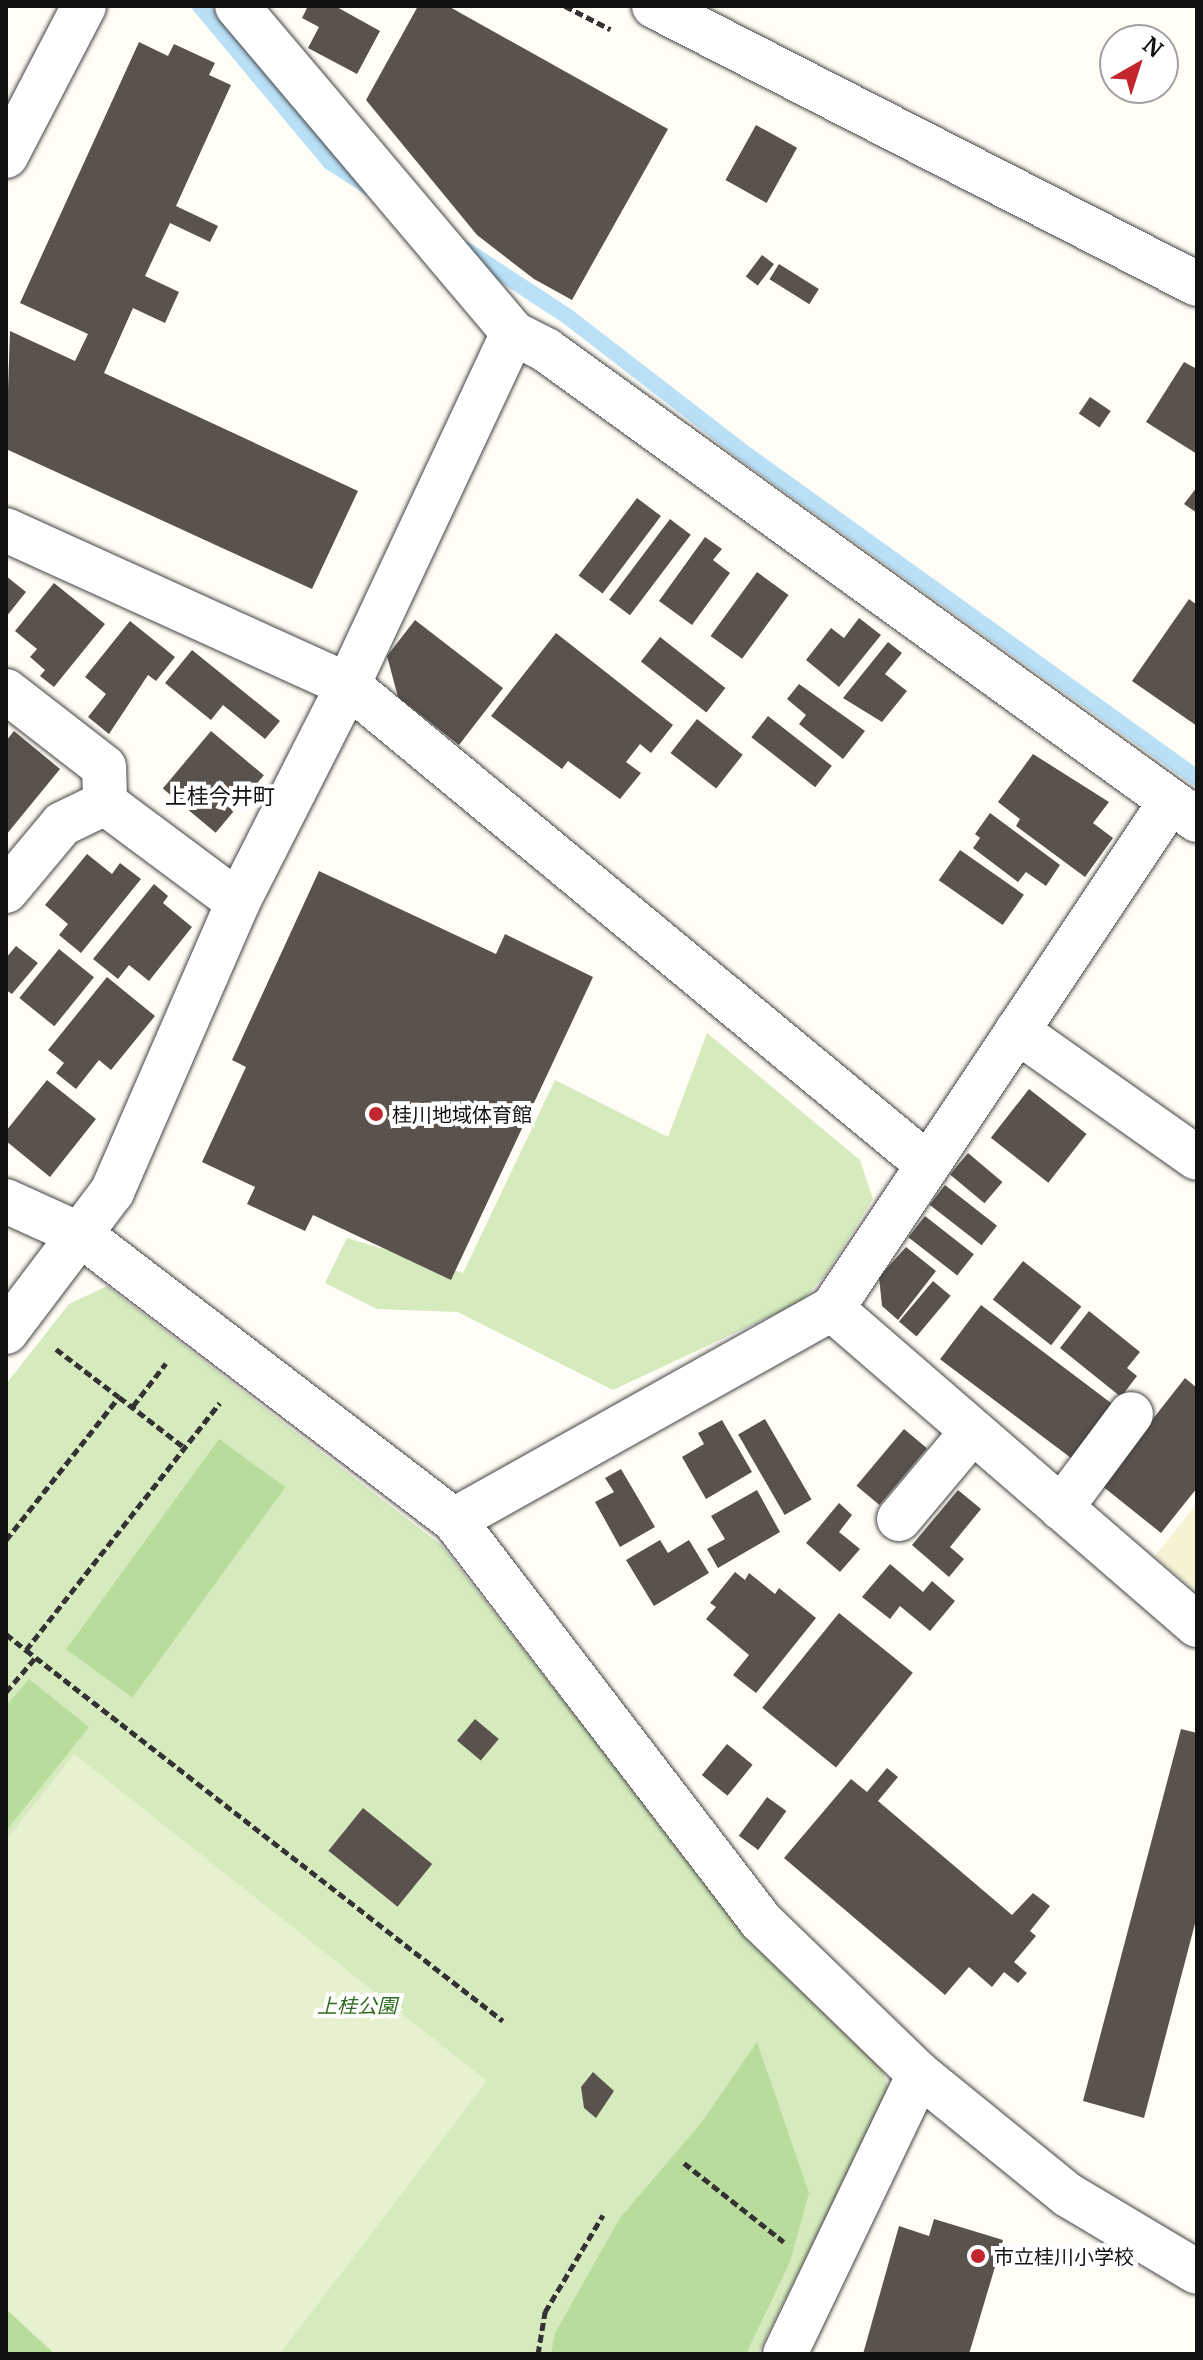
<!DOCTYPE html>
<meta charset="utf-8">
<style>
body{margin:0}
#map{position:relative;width:1203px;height:2360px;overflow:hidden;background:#fffdf5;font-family:Merriweather,"Noto Sans JP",serif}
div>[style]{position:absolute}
.farmland>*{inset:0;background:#f6f3d4}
.green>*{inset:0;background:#d5ebbd}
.forest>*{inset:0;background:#b9dc9c;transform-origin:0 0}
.pitch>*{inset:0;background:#e6f2cf}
.stream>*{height:16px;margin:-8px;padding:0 8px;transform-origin:8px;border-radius:8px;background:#b9e0f7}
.building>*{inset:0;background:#5a524d;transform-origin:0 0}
.path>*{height:5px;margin-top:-2.5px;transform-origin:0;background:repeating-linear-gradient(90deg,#333 0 8px,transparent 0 12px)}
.roads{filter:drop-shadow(0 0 2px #444) drop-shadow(0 0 2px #444)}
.minor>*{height:44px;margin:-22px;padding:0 22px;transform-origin:22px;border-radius:22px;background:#fff}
.dots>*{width:22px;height:22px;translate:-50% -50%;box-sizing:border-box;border:4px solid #fff;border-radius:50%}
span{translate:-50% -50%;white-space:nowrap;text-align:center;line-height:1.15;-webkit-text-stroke:8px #fff;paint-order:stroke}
.poi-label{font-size:20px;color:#111}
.left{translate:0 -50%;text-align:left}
.park-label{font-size:20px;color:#2f6b1f;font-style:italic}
.neighbourhood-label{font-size:22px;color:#111}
.frame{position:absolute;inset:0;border:8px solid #111;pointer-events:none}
.north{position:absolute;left:1099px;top:24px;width:80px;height:80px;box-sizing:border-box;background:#fff;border:2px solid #a0a0a0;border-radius:50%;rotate:39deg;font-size:22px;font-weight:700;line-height:32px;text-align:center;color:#111}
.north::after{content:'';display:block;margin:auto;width:28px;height:36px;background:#c4262e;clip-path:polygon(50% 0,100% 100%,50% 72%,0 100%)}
</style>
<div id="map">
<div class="farmland">
<i style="clip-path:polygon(1197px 1503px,1197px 1592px,1155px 1556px)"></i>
</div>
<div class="green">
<i style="clip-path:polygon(707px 1033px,860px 1160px,873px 1199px,826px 1274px,801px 1302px,613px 1390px,458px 1312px,377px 1309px,325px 1283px,347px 1238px,463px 1273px,555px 1080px,668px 1137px)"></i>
<i style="clip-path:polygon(107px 1286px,441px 1545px,754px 1943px,876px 2051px,889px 2090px,758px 2354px,6px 2354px,6px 1384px,69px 1304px)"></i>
</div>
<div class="forest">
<i style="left:219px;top:1439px;width:82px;height:260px;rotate:36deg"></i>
<i style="clip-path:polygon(29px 1679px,89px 1727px,6px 1831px,6px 1706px)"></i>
<i style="clip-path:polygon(757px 2042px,809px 2193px,790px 2262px,746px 2354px,551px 2354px,555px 2333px,620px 2218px,701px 2123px)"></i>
<i style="clip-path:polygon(6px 2309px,55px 2354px,6px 2354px)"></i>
</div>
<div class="pitch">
<i style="clip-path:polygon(74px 1754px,487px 2081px,280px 2354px,55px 2354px,6px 2309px,6px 1840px)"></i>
</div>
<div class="stream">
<i style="left:200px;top:6px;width:203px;rotate:50.2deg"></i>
<i style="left:330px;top:162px;width:48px;rotate:33deg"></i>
<i style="left:463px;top:248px;width:124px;rotate:33.2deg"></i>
<i style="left:567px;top:316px;width:217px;rotate:37.7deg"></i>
<i style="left:739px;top:449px;width:564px;rotate:35.69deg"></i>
</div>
<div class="building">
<i style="clip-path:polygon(308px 6px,335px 6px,380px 31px,357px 74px,308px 48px,319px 27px,302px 18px)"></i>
<i style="clip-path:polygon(418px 6px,448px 6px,668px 129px,572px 300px,534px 279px,477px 235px,366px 100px)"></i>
<i style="clip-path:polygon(139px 42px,168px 56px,174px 44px,215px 63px,209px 75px,231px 85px,176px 206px,218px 226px,210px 242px,170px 223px,145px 276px,179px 292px,165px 323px,133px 308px,104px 373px,358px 491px,312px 589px,6px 449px,10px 331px,75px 361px,88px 334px,20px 303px)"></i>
<i style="left:756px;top:125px;width:47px;height:63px;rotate:29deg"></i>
<i style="left:762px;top:255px;width:15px;height:27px;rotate:37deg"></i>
<i style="left:779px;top:264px;width:47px;height:18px;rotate:32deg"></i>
<i style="clip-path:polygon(1184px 362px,1197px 369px,1197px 454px,1146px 422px)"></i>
<i style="left:1090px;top:397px;width:25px;height:20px;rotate:34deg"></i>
<i style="clip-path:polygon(1197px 487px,1197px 513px,1184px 504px)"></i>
<i style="left:637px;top:498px;width:30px;height:97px;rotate:37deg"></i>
<i style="left:670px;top:519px;width:26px;height:101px;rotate:37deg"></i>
<i style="clip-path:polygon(705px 537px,722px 549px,713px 560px,730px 573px,692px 625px,659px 601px)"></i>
<i style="left:757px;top:572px;width:39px;height:79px;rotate:36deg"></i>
<i style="clip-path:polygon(6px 576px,26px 592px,6px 617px)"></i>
<i style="clip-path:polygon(54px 583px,105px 624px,54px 687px,40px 676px,45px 670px,30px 657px,37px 649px,15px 631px)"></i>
<i style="clip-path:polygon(1189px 599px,1197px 605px,1197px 726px,1132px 681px)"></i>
<i style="clip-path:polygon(859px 618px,881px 635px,839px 687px,806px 660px,831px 628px,844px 638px)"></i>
<i style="clip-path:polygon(415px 620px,503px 688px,459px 745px,398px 697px,387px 656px)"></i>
<i style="clip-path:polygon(130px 621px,175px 657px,156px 681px,148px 675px,109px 734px,88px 717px,106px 694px,85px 677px)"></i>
<i style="clip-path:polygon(556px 633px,673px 725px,651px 753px,640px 744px,626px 762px,641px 773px,620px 799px,568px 761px,562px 769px,491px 716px)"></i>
<i style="left:660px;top:637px;width:83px;height:31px;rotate:38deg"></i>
<i style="clip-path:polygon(888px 642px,902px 653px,885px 674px,907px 691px,882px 722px,843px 698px)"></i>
<i style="clip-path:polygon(192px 650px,280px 721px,265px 739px,223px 705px,211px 720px,165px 683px)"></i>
<i style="clip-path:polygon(799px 684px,865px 731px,843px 759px,799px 724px,806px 715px,787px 699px)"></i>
<i style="left:768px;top:716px;width:81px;height:27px;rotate:38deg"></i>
<i style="left:697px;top:719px;width:58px;height:43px;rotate:38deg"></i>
<i style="clip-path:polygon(14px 731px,60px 769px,6px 835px,6px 741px)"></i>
<i style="left:211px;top:731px;width:69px;height:75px;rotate:40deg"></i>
<i style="clip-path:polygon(1033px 754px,1109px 802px,1093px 823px,1113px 838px,1085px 877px,1016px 826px,1020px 819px,998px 802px)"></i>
<i style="clip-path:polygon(990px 813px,1060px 865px,1046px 886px,1026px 872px,1018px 882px,973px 848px,980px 838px,975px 834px)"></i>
<i style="left:960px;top:850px;width:78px;height:37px;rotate:35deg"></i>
<i style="clip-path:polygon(87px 854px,112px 874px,120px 863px,141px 879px,81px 953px,59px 935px,68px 924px,45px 905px)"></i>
<i style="clip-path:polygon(319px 871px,496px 954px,505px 934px,593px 977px,451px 1280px,313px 1215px,305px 1231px,247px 1204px,255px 1187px,202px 1162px,246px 1067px,232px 1060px)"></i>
<i style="clip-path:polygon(154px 884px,168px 896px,163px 903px,192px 927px,149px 981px,129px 965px,118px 979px,93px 959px)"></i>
<i style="clip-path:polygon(16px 946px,38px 963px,12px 994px,6px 990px,6px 958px)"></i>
<i style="left:59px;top:949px;width:45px;height:63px;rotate:39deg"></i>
<i style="clip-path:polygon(107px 977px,155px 1016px,111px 1070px,99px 1060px,76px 1089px,56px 1073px,64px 1063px,48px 1050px)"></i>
<i style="clip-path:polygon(47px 1080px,96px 1119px,50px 1177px,6px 1141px,6px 1131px)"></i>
<i style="left:1029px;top:1089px;width:73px;height:62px;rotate:38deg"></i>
<i style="left:968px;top:1153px;width:45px;height:28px;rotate:40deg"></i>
<i style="left:945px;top:1185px;width:66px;height:25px;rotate:38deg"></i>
<i style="left:925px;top:1216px;width:62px;height:27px;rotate:38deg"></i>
<i style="clip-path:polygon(906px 1247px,936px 1271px,898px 1320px,882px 1306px,879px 1277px)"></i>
<i style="left:1023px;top:1261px;width:74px;height:49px;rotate:38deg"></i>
<i style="left:933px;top:1281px;width:23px;height:53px;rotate:40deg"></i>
<i style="left:981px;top:1305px;width:169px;height:68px;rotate:37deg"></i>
<i style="clip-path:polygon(1089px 1311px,1140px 1352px,1127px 1368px,1137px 1376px,1121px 1397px,1060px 1348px)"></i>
<i style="clip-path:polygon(1185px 1378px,1197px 1388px,1197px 1488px,1161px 1533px,1101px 1485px)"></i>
<i style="left:765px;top:1419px;width:93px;height:31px;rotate:60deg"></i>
<i style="clip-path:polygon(722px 1420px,752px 1472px,706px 1499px,682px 1457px,704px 1444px,698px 1433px)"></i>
<i style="left:904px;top:1429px;width:30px;height:74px;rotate:40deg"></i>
<i style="clip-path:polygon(621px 1469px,655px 1527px,620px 1547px,595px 1502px,614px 1492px,605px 1478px)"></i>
<i style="clip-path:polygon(757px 1490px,780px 1532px,718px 1568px,707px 1549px,725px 1539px,711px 1516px)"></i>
<i style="clip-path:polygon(958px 1490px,981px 1509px,950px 1547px,964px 1559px,949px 1577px,912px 1545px)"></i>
<i style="clip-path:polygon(839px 1503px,852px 1515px,839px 1532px,860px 1549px,840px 1572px,806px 1543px)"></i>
<i style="clip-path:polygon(660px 1540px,668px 1553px,689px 1540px,709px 1573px,654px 1606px,626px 1560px)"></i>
<i style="clip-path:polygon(890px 1564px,923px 1592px,932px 1581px,955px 1601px,930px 1631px,900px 1606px,890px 1619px,862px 1597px)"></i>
<i style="clip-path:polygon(735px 1572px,745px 1580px,749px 1573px,775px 1594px,779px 1588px,816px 1618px,756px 1693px,733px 1675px,749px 1655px,706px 1619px,716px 1607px,710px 1603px)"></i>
<i style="left:839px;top:1613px;width:95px;height:122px;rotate:39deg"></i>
<i style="left:475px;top:1719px;width:31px;height:28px;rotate:40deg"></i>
<i style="clip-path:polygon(1181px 1729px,1197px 1733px,1197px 1916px,1144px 2118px,1083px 2101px)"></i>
<i style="left:727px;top:1744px;width:33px;height:40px;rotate:39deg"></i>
<i style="clip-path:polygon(887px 1768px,898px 1777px,878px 1801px,1012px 1915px,1033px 1893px,1050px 1906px,1030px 1931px,1036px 1936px,1014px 1962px,1027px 1973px,1018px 1983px,1004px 1972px,992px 1987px,969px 1967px,945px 1995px,784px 1858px,851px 1779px,867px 1792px)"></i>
<i style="left:767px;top:1797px;width:24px;height:48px;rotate:36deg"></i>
<i style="left:363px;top:1808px;width:89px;height:55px;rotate:39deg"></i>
<i style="clip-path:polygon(593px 2072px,614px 2091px,596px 2118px,584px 2108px,581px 2087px)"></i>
<i style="clip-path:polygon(934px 2219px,1003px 2240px,969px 2354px,863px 2354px,899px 2226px,929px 2236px)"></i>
</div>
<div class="path">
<i style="left:565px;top:6px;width:51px;rotate:27.1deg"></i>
<i style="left:56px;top:1349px;width:79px;rotate:37.3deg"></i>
<i style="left:133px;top:1406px;width:54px;rotate:-52.5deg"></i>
<i style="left:6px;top:1540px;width:182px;rotate:-51.7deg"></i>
<i style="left:119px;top:1397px;width:83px;rotate:37.7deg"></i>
<i style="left:6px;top:1634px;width:26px;rotate:39deg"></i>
<i style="left:26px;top:1650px;width:314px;rotate:-51.9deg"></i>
<i style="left:26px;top:1650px;width:604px;rotate:37.87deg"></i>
<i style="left:6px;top:1692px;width:45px;rotate:-49.5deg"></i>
<i style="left:684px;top:2163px;width:127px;rotate:38.3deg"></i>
<i style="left:538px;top:2354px;width:43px;rotate:-80.5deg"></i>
<i style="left:545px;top:2312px;width:113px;rotate:-59.1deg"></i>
</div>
<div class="roads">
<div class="minor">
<i style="left:237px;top:6px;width:428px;rotate:49.8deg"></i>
<i style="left:513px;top:333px;width:37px;rotate:27deg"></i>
<i style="left:546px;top:350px;width:803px;rotate:35.83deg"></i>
<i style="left:654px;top:6px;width:610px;rotate:27.11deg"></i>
<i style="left:6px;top:156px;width:169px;rotate:-62.5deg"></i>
<i style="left:6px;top:530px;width:375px;rotate:24.4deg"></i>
<i style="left:348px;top:685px;width:751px;rotate:39.6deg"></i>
<i style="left:6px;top:691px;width:124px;rotate:37.8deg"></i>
<i style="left:104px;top:767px;width:36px;rotate:88deg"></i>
<i style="left:105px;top:803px;width:166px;rotate:36.7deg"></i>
<i style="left:6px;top:891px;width:87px;rotate:-50.1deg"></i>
<i style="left:62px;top:824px;width:48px;rotate:-26deg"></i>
<i style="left:1017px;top:1031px;width:220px;rotate:35.2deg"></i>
<i style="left:6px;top:1201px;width:82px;rotate:24.4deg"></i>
<i style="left:81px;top:1235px;width:469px;rotate:37.4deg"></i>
<i style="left:454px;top:1520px;width:505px;rotate:52.56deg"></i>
<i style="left:761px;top:1921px;width:220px;rotate:44.1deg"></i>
<i style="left:919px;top:2074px;width:192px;rotate:39.1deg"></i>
<i style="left:1068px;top:2195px;width:150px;rotate:30.8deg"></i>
<i style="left:832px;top:1309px;width:483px;rotate:40.9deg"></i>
<i style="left:6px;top:1332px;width:176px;rotate:-52.9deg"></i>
<i style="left:112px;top:1192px;width:316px;rotate:-66.5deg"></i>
<i style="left:238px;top:902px;width:243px;rotate:-63.1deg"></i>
<i style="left:348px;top:685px;width:389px;rotate:-64.9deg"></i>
<i style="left:1061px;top:1508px;width:117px;rotate:-53.3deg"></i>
<i style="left:899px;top:1519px;width:114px;rotate:-50deg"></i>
<i style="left:454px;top:1520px;width:433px;rotate:-29.2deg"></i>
<i style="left:832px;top:1309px;width:609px;rotate:-56.31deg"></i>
<i style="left:785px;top:2354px;width:310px;rotate:-64.4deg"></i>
</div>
</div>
<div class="dots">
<i style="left:376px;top:1114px;background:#c4262e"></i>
<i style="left:978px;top:2256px;background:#c4262e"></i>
</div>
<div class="poi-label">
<span class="left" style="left:392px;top:1114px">桂川地域体育館</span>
<span class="left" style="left:994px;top:2256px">市立桂川小学校</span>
</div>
<div class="park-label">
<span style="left:357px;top:2005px">上桂公園</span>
</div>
<div class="neighbourhood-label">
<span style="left:220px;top:797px">上桂今井町</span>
</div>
<div class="frame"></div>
<div class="north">N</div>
</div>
